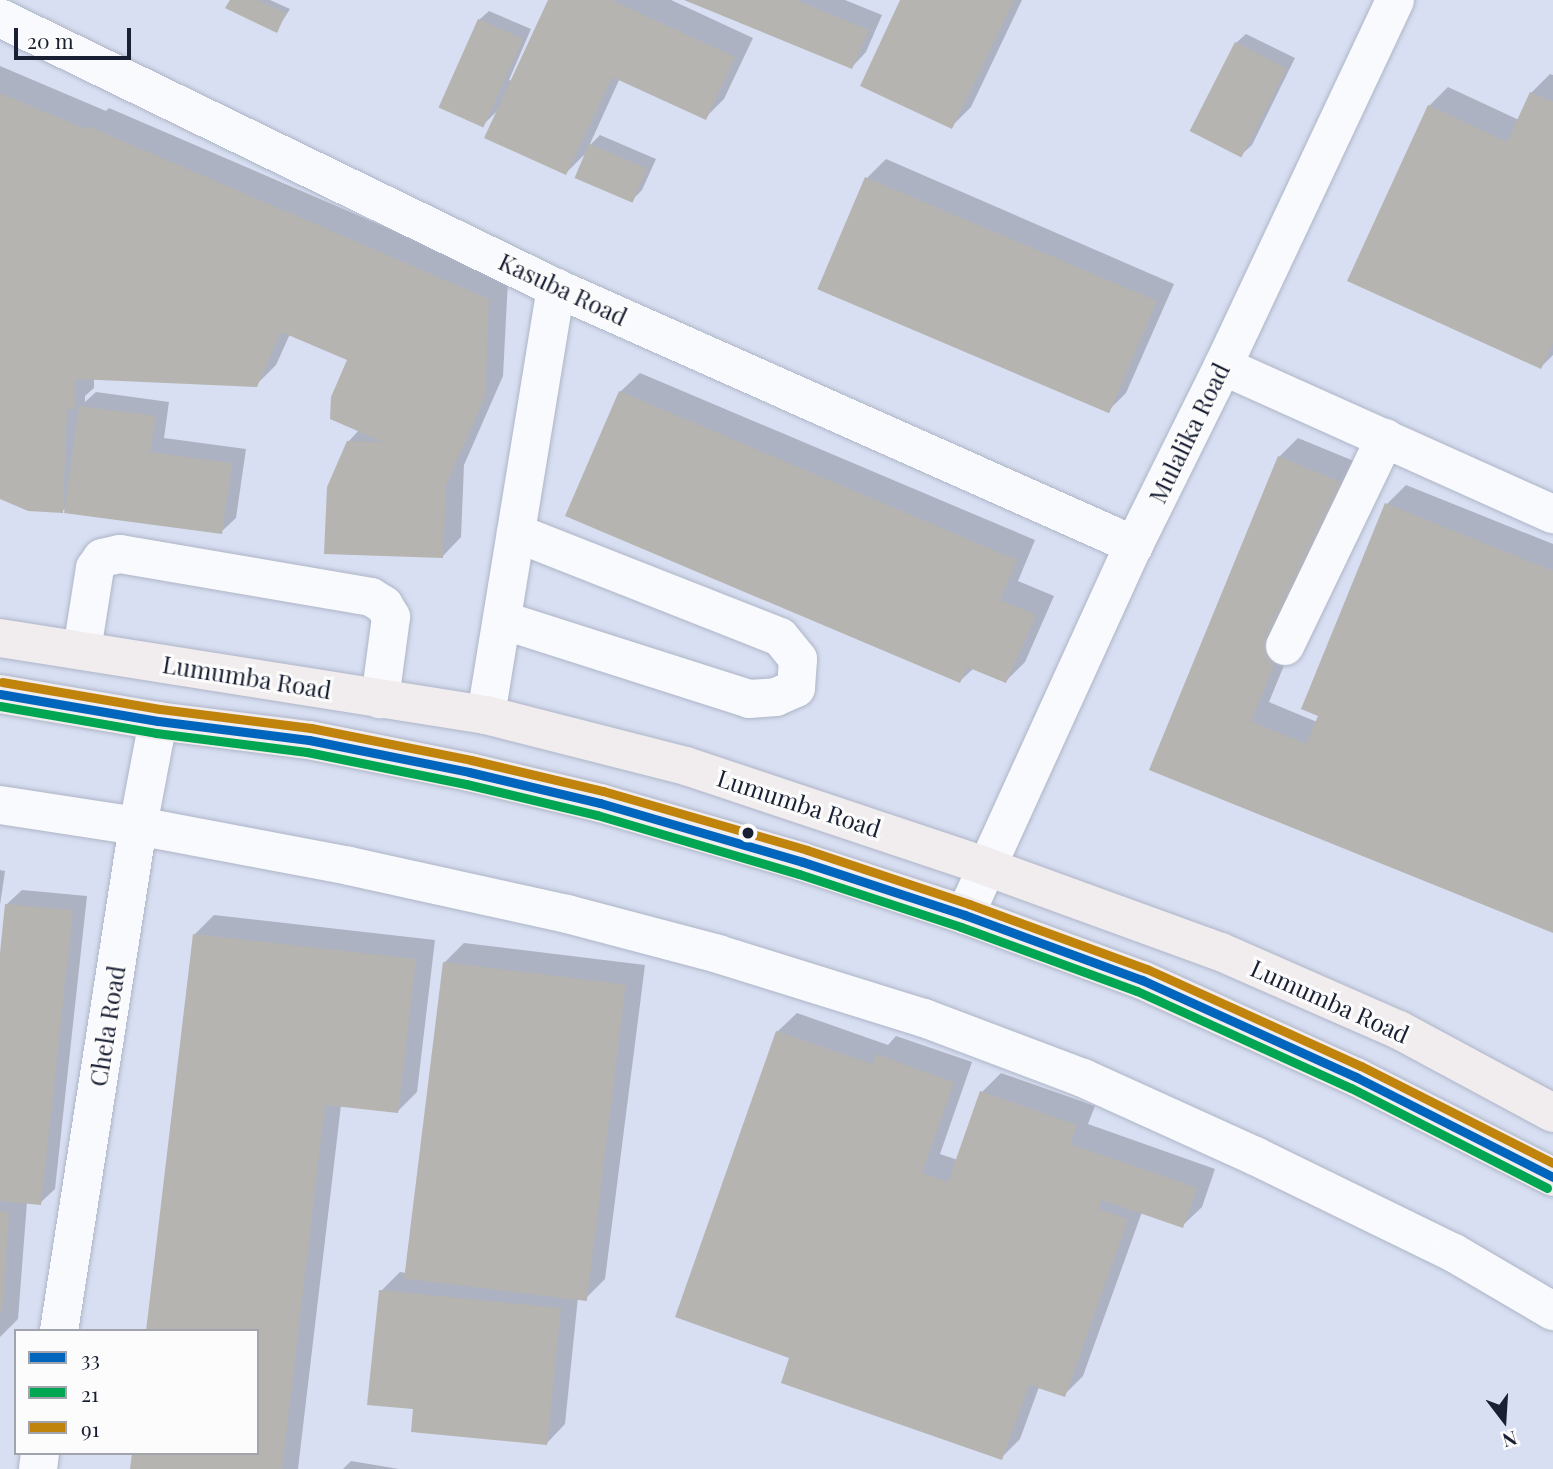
<!DOCTYPE html>
<style>
body{margin:0}
#map{position:relative;width:1553px;height:1469px;overflow:hidden;background:#d8dff2;font-family:"Playfair Display",serif}
div>[style]{position:absolute}
.shadow>*{inset:0;background:#0003}
.building>*{inset:0;background:#b5b4b1;transform-origin:0 0}
.roads{filter:drop-shadow(0 0 2px #aeb5c7) drop-shadow(0 0 2px #aeb5c7)}
.minor>*{height:38px;margin:-19px;padding:0 19px;transform-origin:19px;border-radius:19px;background:#f9fafd}
.major>*{height:38px;margin:-19px;padding:0 19px;transform-origin:19px;border-radius:19px;background:#f1ecee}
.bus-1>*{height:9px;margin:-4.5px;padding:0 4.5px;transform-origin:4.5px;border-radius:4.5px;background:#0065bd}
.bus-2>*{height:9px;margin:-4.5px;padding:0 4.5px;transform-origin:4.5px;border-radius:4.5px;background:#00a651}
.bus-3>*{height:9px;margin:-4.5px;padding:0 4.5px;transform-origin:4.5px;border-radius:4.5px;background:#c0840d}
.dots>*{width:19px;height:19px;translate:-50% -50%;box-sizing:border-box;border:4px solid #fcfcfc;border-radius:50%}
span{translate:-50% -50%;white-space:nowrap;text-align:center;line-height:1.15;-webkit-text-stroke:6px #fcfcfc;paint-order:stroke}
.street-label{font-size:24px;color:#192034}
.legend{position:absolute;left:14px;top:1329px;width:245px;height:126px;box-sizing:border-box;background:#fcfcfc;border:2px solid #a1a4ac;margin:0;padding:9px 12px;list-style:none;font-size:21px;color:#192034}
.legend li{display:flex;align-items:center;gap:14px;height:35px}
.legend b{width:35px;border:2px solid #a1a4ac}
.north{position:absolute;left:1469px;top:1385px;width:70px;height:70px;-webkit-text-stroke:5px #fcfcfc;paint-order:stroke;rotate:163deg;font-size:19px;font-weight:700;line-height:28px;text-align:center;color:#192034}
.north::after{content:'';display:block;margin:auto;width:24px;height:32px;background:#192034;clip-path:polygon(50% 0,100% 100%,50% 72%,0 100%)}
.scale{position:absolute;left:14px;top:28px;width:117px;height:32px;box-sizing:border-box;border:4px solid #192034;border-top:0;padding-left:9px;font-size:21px;line-height:24px;white-space:nowrap;color:#192034;-webkit-text-stroke:5px #fcfcfc;paint-order:stroke}
</style>
<div id="map">
<div class="shadow">
<i style="clip-path:polygon(232px 0,270px 0,290px 9px,276px 31px)"></i>
<i style="clip-path:polygon(550px 0,671px 0,753px 38px,724px 99px,705px 118px,620px 78px,589px 146px,600px 135px,656px 159px,642px 190px,632px 200px,587px 152px,566px 173px,497px 111px,483px 125px,479px 20px,489px 11px,531px 29px,509px 80px,512px 81px)"></i>
<i style="clip-path:polygon(688px 0,845px 0,882px 15px,866px 52px,852px 67px)"></i>
<i style="clip-path:polygon(902px 0,1022px 0,971px 107px,952px 126px)"></i>
<i style="clip-path:polygon(1246px 34px,1295px 58px,1252px 145px,1242px 154px,1236px 43px)"></i>
<i style="clip-path:polygon(0 66px,106px 111px,109px 108px,508px 280px,503px 376px,464px 465px,461px 537px,442px 557px,348px 442px,359px 430px,349px 359px,290px 334px,276px 365px,256px 385px,94px 378px,94px 388px,85px 396px,85px 402px,96px 392px,169px 402px,164px 438px,246px 449px,236px 518px,221px 532px,67px 507px,62px 511px,0 497px)"></i>
<i style="clip-path:polygon(1550px 74px,1553px 75px,1553px 355px,1541px 367px,1429px 106px,1448px 87px,1519px 120px,1531px 93px)"></i>
<i style="clip-path:polygon(886px 159px,1174px 284px,1126px 393px,1107px 412px,867px 178px)"></i>
<i style="clip-path:polygon(640px 373px,1035px 540px,1018px 581px,1054px 596px,1025px 662px,1006px 681px,974px 668px,960px 681px,620px 392px)"></i>
<i style="clip-path:polygon(1298px 438px,1366px 466px,1269px 702px,1317px 722px,1387px 504px,1406px 485px,1553px 544px,1553px 931px,1151px 769px,1279px 457px)"></i>
<i style="clip-path:polygon(0 870px,5px 871px,0 905px)"></i>
<i style="clip-path:polygon(22px 890px,87px 896px,55px 1189px,40px 1203px,27px 1202px,18px 1319px,0 1337px,0 969px,7px 904px)"></i>
<i style="clip-path:polygon(214px 915px,435px 940px,417px 1092px,398px 1111px,341px 1105px,298px 1469px,132px 1469px,257px 1453px,257px 1331px,195px 934px)"></i>
<i style="clip-path:polygon(464px 943px,645px 965px,605px 1279px,586px 1298px,578px 1297px,565px 1424px,546px 1444px,415px 1407px,381px 1291px,400px 1272px,406px 1273px,444px 963px)"></i>
<i style="clip-path:polygon(797px 1013px,888px 1045px,896px 1036px,972px 1062px,940px 1154px,958px 1160px,982px 1092px,1001px 1073px,1095px 1106px,1088px 1124px,1215px 1169px,1202px 1207px,1182px 1226px,1142px 1212px,1083px 1376px,1064px 1395px,1039px 1387px,1020px 1439px,1001px 1458px,792px 1356px,777px 1032px)"></i>
<i style="clip-path:polygon(351px 1461px,399px 1469px,343px 1469px)"></i>
</div>
<div class="building">
<i style="clip-path:polygon(230px 0,257px 0,286px 13px,277px 33px,225px 8px)"></i>
<i style="clip-path:polygon(548px 0,611px 0,735px 57px,706px 120px,612px 77px,566px 175px,484px 138px)"></i>
<i style="clip-path:polygon(684px 0,796px 0,869px 30px,852px 69px)"></i>
<i style="clip-path:polygon(900px 0,1014px 0,952px 129px,860px 86px)"></i>
<i style="left:478px;top:19px;width:49px;height:97px;rotate:24deg"></i>
<i style="left:1235px;top:42px;width:58px;height:100px;rotate:27deg"></i>
<i style="clip-path:polygon(1530px 92px,1553px 102px,1553px 343px,1541px 369px,1347px 281px,1428px 105px,1507px 142px)"></i>
<i style="clip-path:polygon(0 93px,88px 130px,88px 126px,489px 299px,485px 396px,446px 485px,443px 558px,324px 554px,327px 487px,347px 441px,383px 442px,330px 419px,331px 397px,347px 360px,286px 334px,280px 333px,257px 387px,76px 379px,75px 409px,67px 409px,63px 513px,28px 511px,0 499px)"></i>
<i style="left:589px;top:144px;width:63px;height:37px;rotate:23deg"></i>
<i style="left:865px;top:177px;width:317px;height:122px;rotate:23deg"></i>
<i style="clip-path:polygon(619px 391px,1017px 560px,1000px 600px,1036px 615px,1006px 683px,967px 667px,960px 683px,565px 516px)"></i>
<i style="clip-path:polygon(79px 406px,156px 416px,150px 452px,232px 463px,222px 534px,64px 513px)"></i>
<i style="clip-path:polygon(1278px 456px,1348px 485px,1251px 721px,1306px 744px,1318px 716px,1301px 709px,1385px 503px,1553px 571px,1553px 933px,1149px 770px)"></i>
<i style="clip-path:polygon(5px 904px,73px 910px,41px 1205px,0 1201px,0 953px)"></i>
<i style="clip-path:polygon(193px 934px,416px 959px,398px 1113px,325px 1105px,282px 1469px,130px 1469px,132px 1453px,257px 1453px,257px 1331px,146px 1331px)"></i>
<i style="left:443px;top:962px;width:184px;height:319px;rotate:7deg"></i>
<i style="clip-path:polygon(776px 1031px,872px 1064px,876px 1054px,954px 1082px,922px 1173px,948px 1182px,980px 1091px,1077px 1125px,1070px 1144px,1197px 1188px,1183px 1228px,1102px 1200px,1099px 1209px,1128px 1219px,1065px 1397px,1029px 1385px,1002px 1460px,781px 1383px,789px 1358px,675px 1317px)"></i>
<i style="clip-path:polygon(0 1211px,9px 1212px,2px 1312px,0 1312px)"></i>
<i style="clip-path:polygon(379px 1290px,561px 1308px,547px 1445px,411px 1432px,413px 1409px,367px 1405px)"></i>
</div>
<div class="roads">
<div class="minor">
<i style="left:0;top:18px;width:618px;rotate:25.9deg"></i>
<i style="left:556px;top:288px;width:633px;rotate:23.97deg"></i>
<i style="left:1223px;top:366px;width:362px;rotate:24.2deg"></i>
<i style="left:502px;top:620px;width:259px;rotate:17.7deg"></i>
<i style="left:749px;top:699px;width:27px;rotate:-4deg"></i>
<i style="left:776px;top:697px;width:22px;rotate:-24deg"></i>
<i style="left:796px;top:688px;width:29px;rotate:-86deg"></i>
<i style="left:798px;top:659px;width:28px;rotate:-129deg"></i>
<i style="left:780px;top:637px;width:284px;rotate:-158.5deg"></i>
<i style="left:1285px;top:646px;width:231px;rotate:-64.3deg"></i>
<i style="left:82px;top:650px;width:83px;rotate:-81deg"></i>
<i style="left:95px;top:568px;width:12px;rotate:-55deg"></i>
<i style="left:102px;top:558px;width:18px;rotate:-13deg"></i>
<i style="left:120px;top:554px;width:255px;rotate:9.7deg"></i>
<i style="left:371px;top:597px;width:15px;rotate:32deg"></i>
<i style="left:384px;top:605px;width:14px;rotate:60deg"></i>
<i style="left:391px;top:617px;width:83px;rotate:97.6deg"></i>
<i style="left:486px;top:715px;width:433px;rotate:-80.7deg"></i>
<i style="left:0;top:805px;width:140px;rotate:8.7deg"></i>
<i style="left:138px;top:826px;width:215px;rotate:10.7deg"></i>
<i style="left:349px;top:866px;width:223px;rotate:12.4deg"></i>
<i style="left:567px;top:914px;width:156px;rotate:14.8deg"></i>
<i style="left:718px;top:954px;width:216px;rotate:17.3deg"></i>
<i style="left:924px;top:1018px;width:170px;rotate:20.7deg"></i>
<i style="left:1083px;top:1078px;width:189px;rotate:24.4deg"></i>
<i style="left:1255px;top:1156px;width:221px;rotate:26deg"></i>
<i style="left:1454px;top:1253px;width:115px;rotate:30.4deg"></i>
<i style="left:965px;top:915px;width:407px;rotate:-65.5deg"></i>
<i style="left:1134px;top:545px;width:200px;rotate:-63.6deg"></i>
<i style="left:1223px;top:366px;width:404px;rotate:-64.8deg"></i>
<i style="left:59px;top:1331px;width:511px;rotate:-81.11deg"></i>
<i style="left:138px;top:826px;width:107px;rotate:-79.2deg"></i>
<i style="left:38px;top:1469px;width:16px;rotate:-83deg"></i>
</div>
<div class="major">
<i style="left:0;top:638px;width:492px;rotate:9deg"></i>
<i style="left:486px;top:715px;width:206px;rotate:14.3deg"></i>
<i style="left:686px;top:766px;width:317px;rotate:18.5deg"></i>
<i style="left:987px;top:867px;width:249px;rotate:20deg"></i>
<i style="left:1221px;top:952px;width:194px;rotate:23.7deg"></i>
<i style="left:1399px;top:1030px;width:175px;rotate:28.3deg"></i>
<i style="left:0;top:694px;width:160px;rotate:9.7deg"></i>
<i style="left:158px;top:721px;width:152px;rotate:7.2deg"></i>
<i style="left:309px;top:740px;width:163px;rotate:11.3deg"></i>
<i style="left:469px;top:772px;width:135px;rotate:13.3deg"></i>
<i style="left:600px;top:803px;width:211px;rotate:16.2deg"></i>
<i style="left:803px;top:862px;width:170px;rotate:18.1deg"></i>
<i style="left:965px;top:915px;width:189px;rotate:20.2deg"></i>
<i style="left:1142px;top:980px;width:235px;rotate:24.4deg"></i>
<i style="left:1356px;top:1077px;width:221px;rotate:26.9deg"></i>
</div>
</div>
<div class="bus-1">
<i style="left:0;top:694px;width:160px;rotate:9.7deg"></i>
<i style="left:158px;top:721px;width:152px;rotate:7.2deg"></i>
<i style="left:309px;top:740px;width:163px;rotate:11.3deg"></i>
<i style="left:469px;top:772px;width:135px;rotate:13.3deg"></i>
<i style="left:600px;top:803px;width:211px;rotate:16.2deg"></i>
<i style="left:803px;top:862px;width:170px;rotate:18.1deg"></i>
<i style="left:965px;top:915px;width:189px;rotate:20.2deg"></i>
<i style="left:1142px;top:980px;width:235px;rotate:24.4deg"></i>
<i style="left:1356px;top:1077px;width:221px;rotate:26.9deg"></i>
</div>
<div class="bus-2">
<i style="left:0;top:706px;width:158px;rotate:9.8deg"></i>
<i style="left:156px;top:733px;width:152px;rotate:7.2deg"></i>
<i style="left:307px;top:752px;width:162px;rotate:11.4deg"></i>
<i style="left:466px;top:784px;width:135px;rotate:13.3deg"></i>
<i style="left:597px;top:815px;width:210px;rotate:16.3deg"></i>
<i style="left:799px;top:874px;width:170px;rotate:18.1deg"></i>
<i style="left:961px;top:927px;width:187px;rotate:20deg"></i>
<i style="left:1137px;top:991px;width:235px;rotate:24.4deg"></i>
<i style="left:1351px;top:1088px;width:220px;rotate:27deg"></i>
</div>
<div class="bus-3">
<i style="left:2px;top:682px;width:160px;rotate:9.7deg"></i>
<i style="left:160px;top:709px;width:152px;rotate:7.2deg"></i>
<i style="left:311px;top:728px;width:163px;rotate:11.3deg"></i>
<i style="left:471px;top:760px;width:136px;rotate:13.2deg"></i>
<i style="left:603px;top:791px;width:212px;rotate:16.1deg"></i>
<i style="left:807px;top:850px;width:171px;rotate:18.4deg"></i>
<i style="left:969px;top:904px;width:189px;rotate:20.1deg"></i>
<i style="left:1147px;top:969px;width:235px;rotate:24.4deg"></i>
<i style="left:1361px;top:1066px;width:215px;rotate:26.8deg"></i>
</div>
<div class="dots">
<i style="left:748px;top:833px;background:#192034"></i>
</div>
<div class="street-label">
<span style="left:563px;top:289px;rotate:25deg">Kasuba Road</span>
<span style="left:1189px;top:433px;rotate:-64deg">Mulalika Road</span>
<span style="left:247px;top:677px;rotate:9deg">Lumumba Road</span>
<span style="left:799px;top:803px;rotate:18deg">Lumumba Road</span>
<span style="left:1330px;top:1001px;rotate:24deg">Lumumba Road</span>
<span style="left:107px;top:1026px;rotate:-81deg">Chela Road</span>
</div>
<ul class="legend">
<li><b style="height:9px;background:#0065bd"></b>33</li>
<li><b style="height:9px;background:#00a651"></b>21</li>
<li><b style="height:9px;background:#c0840d"></b>91</li>
</ul>
<div class="north">N</div>
<div class="scale">20 m</div>
</div>
